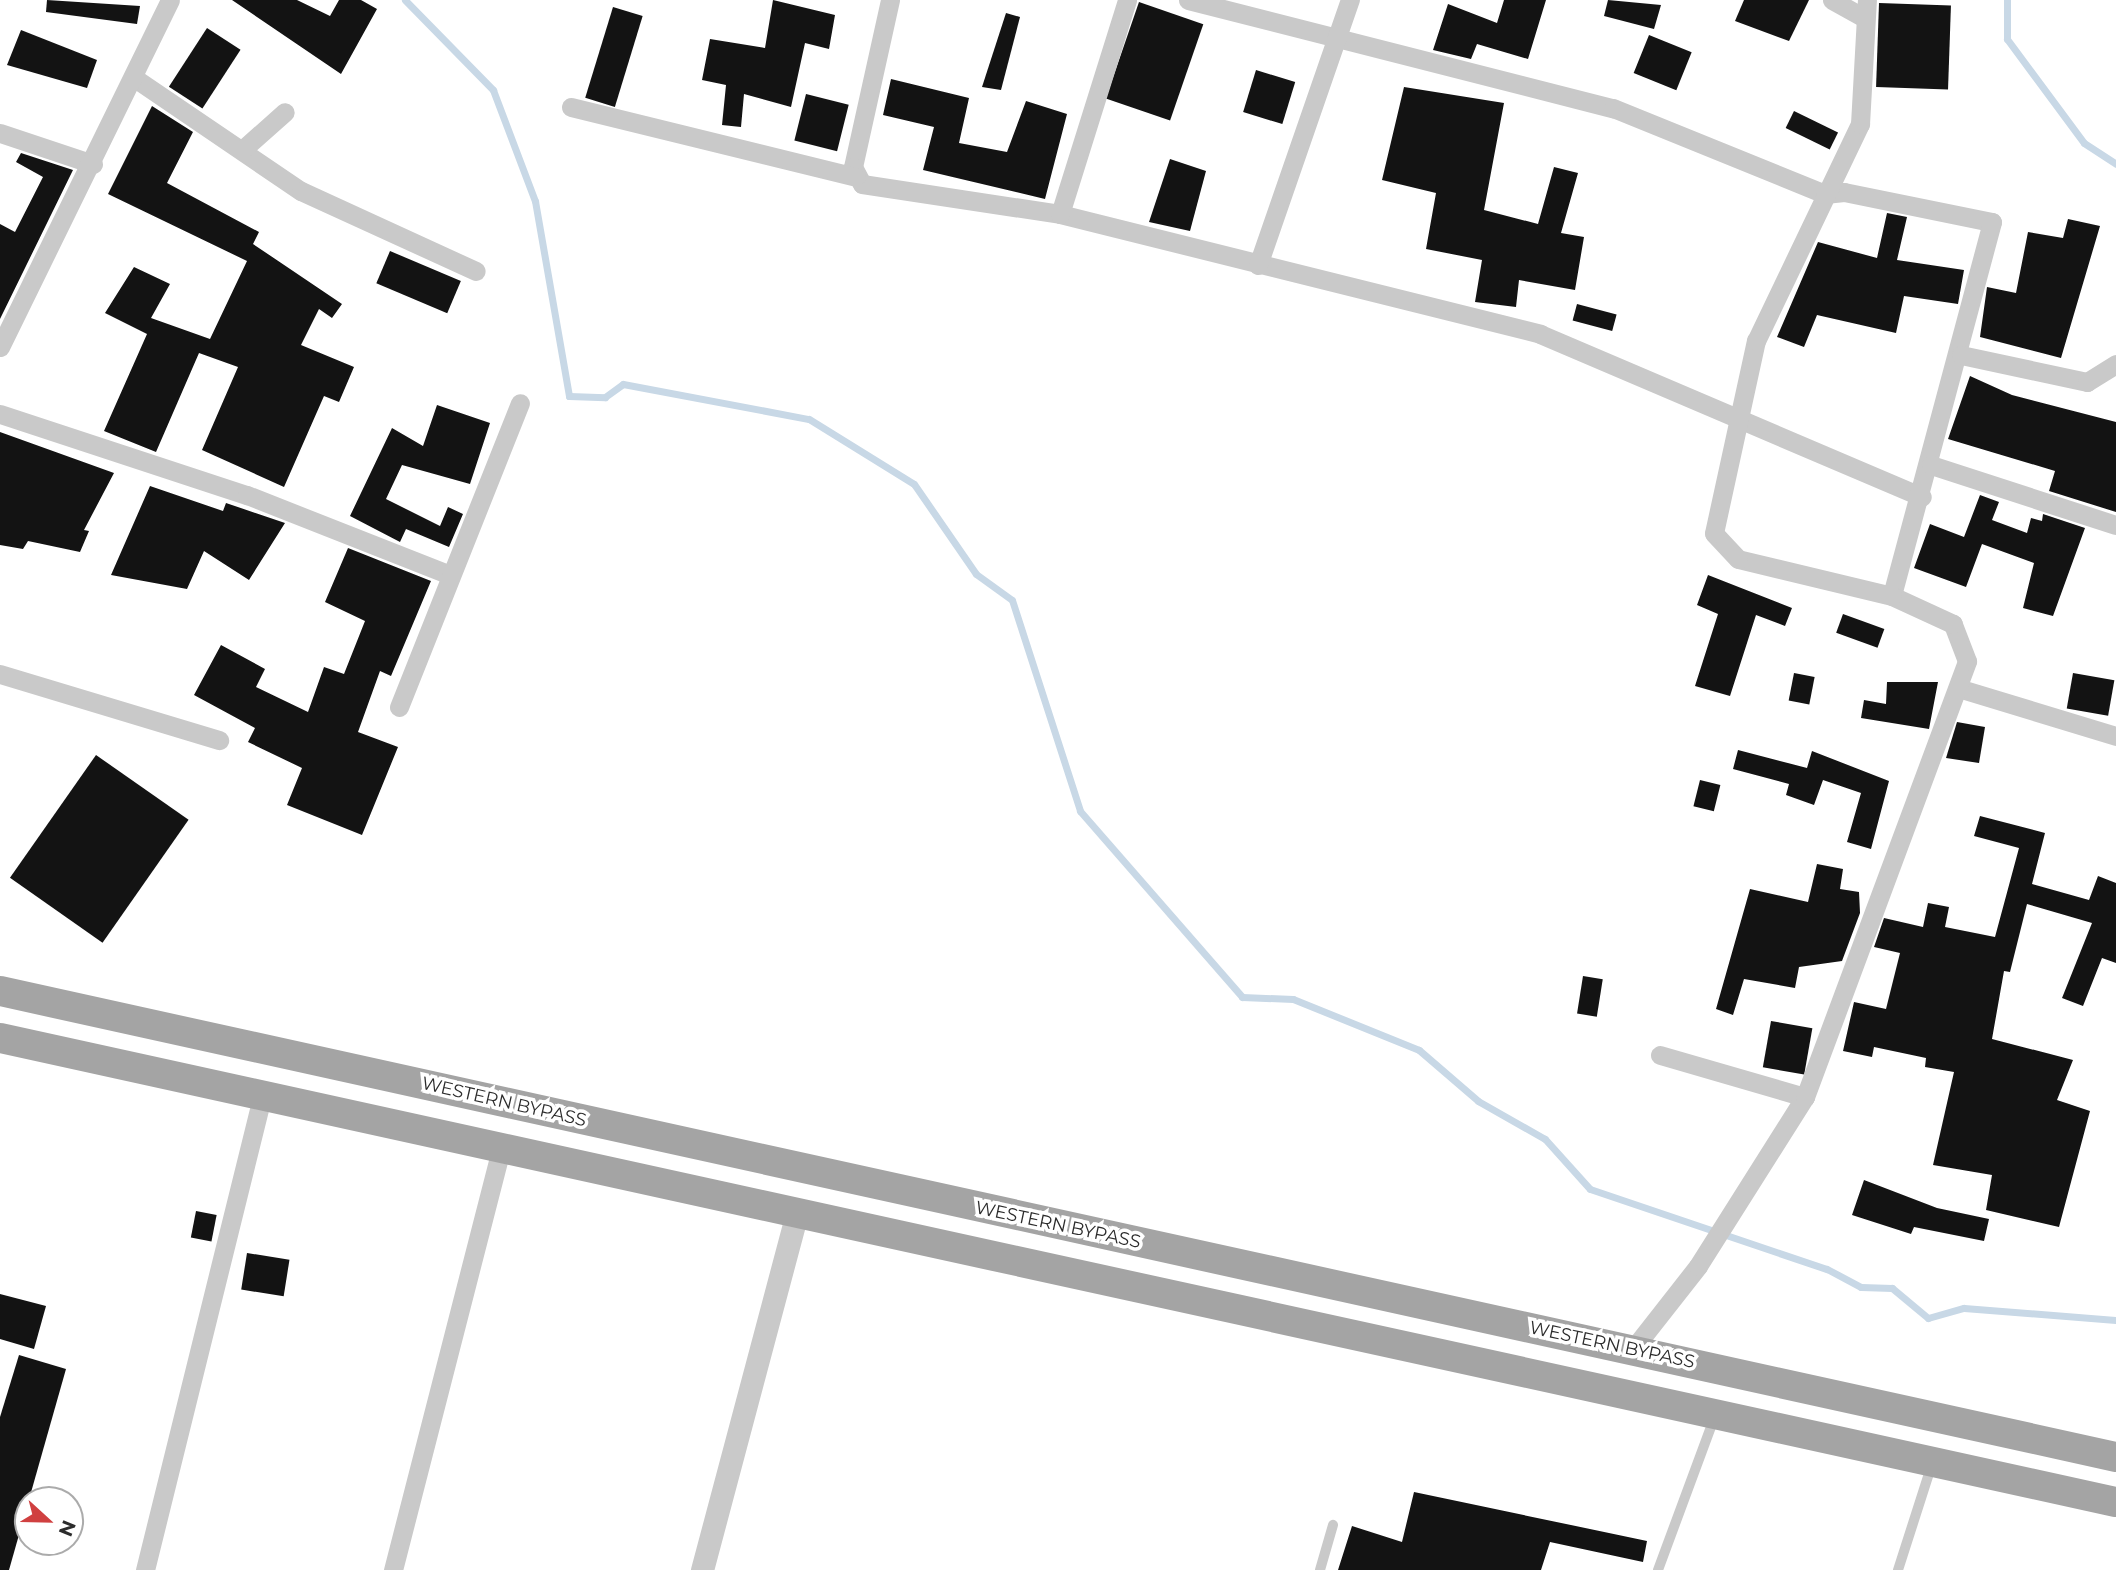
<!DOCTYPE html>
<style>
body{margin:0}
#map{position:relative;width:2116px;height:1570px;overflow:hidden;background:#fff;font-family:Montserrat,sans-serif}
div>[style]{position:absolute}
.stream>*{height:7px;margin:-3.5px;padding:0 3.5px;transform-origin:3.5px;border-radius:3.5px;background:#c8d8e6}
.building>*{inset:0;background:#131313;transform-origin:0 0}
.service>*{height:10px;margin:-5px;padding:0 5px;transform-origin:5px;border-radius:5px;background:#c9c9c9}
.minor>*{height:19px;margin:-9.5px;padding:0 9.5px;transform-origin:9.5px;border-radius:9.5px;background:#c9c9c9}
.tertiary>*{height:23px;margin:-11.5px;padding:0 11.5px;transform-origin:11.5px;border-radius:11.5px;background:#c9c9c9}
.primary>*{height:30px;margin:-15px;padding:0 15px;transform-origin:15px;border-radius:15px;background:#a4a4a4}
span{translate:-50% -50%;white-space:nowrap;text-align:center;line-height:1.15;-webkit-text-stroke:7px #fff;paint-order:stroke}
.street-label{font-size:18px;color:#2c2c2c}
.north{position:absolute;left:14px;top:1486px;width:70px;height:70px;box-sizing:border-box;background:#fff;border:2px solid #ababab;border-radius:50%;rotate:112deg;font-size:19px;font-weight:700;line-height:28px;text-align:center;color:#2c2c2c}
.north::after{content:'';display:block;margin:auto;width:24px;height:32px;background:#d04040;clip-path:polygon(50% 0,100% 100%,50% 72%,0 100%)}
</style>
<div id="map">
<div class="stream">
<i style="left:405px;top:0;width:126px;rotate:45.6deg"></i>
<i style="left:493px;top:90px;width:119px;rotate:69.3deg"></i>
<i style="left:535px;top:201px;width:198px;rotate:80.1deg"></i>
<i style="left:569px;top:396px;width:36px;rotate:2deg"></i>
<i style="left:605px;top:397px;width:22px;rotate:-36deg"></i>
<i style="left:623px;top:384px;width:189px;rotate:10.7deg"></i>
<i style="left:809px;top:419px;width:123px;rotate:31.8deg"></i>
<i style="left:914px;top:484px;width:109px;rotate:55.4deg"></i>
<i style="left:976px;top:574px;width:44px;rotate:35.8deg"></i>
<i style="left:1012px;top:600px;width:222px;rotate:72.1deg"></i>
<i style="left:1080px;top:811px;width:247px;rotate:48.9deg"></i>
<i style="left:1242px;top:997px;width:51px;rotate:2.2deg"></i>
<i style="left:1293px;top:999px;width:136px;rotate:22deg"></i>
<i style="left:1419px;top:1050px;width:78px;rotate:40.8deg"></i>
<i style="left:1478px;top:1101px;width:77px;rotate:29.6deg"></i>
<i style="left:1545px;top:1139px;width:67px;rotate:48deg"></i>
<i style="left:1590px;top:1189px;width:250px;rotate:18.7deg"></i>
<i style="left:1827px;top:1269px;width:38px;rotate:28deg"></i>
<i style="left:1861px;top:1287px;width:31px;rotate:2deg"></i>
<i style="left:1892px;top:1288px;width:47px;rotate:39.8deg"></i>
<i style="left:1928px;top:1318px;width:37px;rotate:-16deg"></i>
<i style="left:1964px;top:1308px;width:152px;rotate:4.5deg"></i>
<i style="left:2007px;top:0;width:39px;rotate:90deg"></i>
<i style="left:2007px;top:39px;width:129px;rotate:53.5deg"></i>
<i style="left:2084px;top:143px;width:38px;rotate:33deg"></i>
</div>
<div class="building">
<i style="clip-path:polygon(47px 0,140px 6px,137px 24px,46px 12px)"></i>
<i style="clip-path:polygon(232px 0,297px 0,330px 16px,339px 0,361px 0,377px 9px,341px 74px)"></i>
<i style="clip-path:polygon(773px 0,835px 15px,829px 49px,805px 43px,791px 107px,744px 94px,741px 127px,722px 125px,726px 85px,702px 80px,710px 39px,765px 48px)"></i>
<i style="clip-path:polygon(1504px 0,1546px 0,1528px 59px,1477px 44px,1471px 59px,1433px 50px,1448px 4px,1497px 23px)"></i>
<i style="clip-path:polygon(1608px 0,1661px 5px,1654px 29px,1604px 16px)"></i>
<i style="clip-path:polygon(1744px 0,1809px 0,1789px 41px,1735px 21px)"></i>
<i style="left:1139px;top:2px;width:68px;height:102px;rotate:19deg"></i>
<i style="left:1879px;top:3px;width:72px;height:84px;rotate:2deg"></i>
<i style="left:613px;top:7px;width:31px;height:95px;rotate:17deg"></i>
<i style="clip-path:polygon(1006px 13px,1020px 17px,1001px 90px,982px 87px)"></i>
<i style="left:207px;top:28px;width:40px;height:70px;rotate:33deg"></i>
<i style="clip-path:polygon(21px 30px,97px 60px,87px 88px,7px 65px)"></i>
<i style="left:1649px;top:35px;width:46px;height:41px;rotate:22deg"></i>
<i style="left:1256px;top:70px;width:41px;height:44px;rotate:17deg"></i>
<i style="clip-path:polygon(891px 79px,969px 98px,959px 143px,1007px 152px,1026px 101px,1067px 114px,1045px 199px,923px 170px,934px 127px,883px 115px)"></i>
<i style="clip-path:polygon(1404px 87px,1504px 103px,1484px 210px,1538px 224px,1554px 167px,1578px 173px,1561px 233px,1584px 237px,1575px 290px,1519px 280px,1516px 307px,1475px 302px,1482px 260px,1426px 249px,1436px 193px,1382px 180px)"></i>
<i style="left:806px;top:94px;width:44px;height:48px;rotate:14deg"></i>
<i style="clip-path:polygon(152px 106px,193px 132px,167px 183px,259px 232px,253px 244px,342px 304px,332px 318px,319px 309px,301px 345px,354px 367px,339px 402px,324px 396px,284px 487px,202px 450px,238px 367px,199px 353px,156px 452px,104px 431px,147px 334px,105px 313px,134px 267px,170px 284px,151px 318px,210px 339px,247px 261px,108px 194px)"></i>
<i style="left:1794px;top:111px;width:49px;height:19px;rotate:26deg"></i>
<i style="clip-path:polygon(21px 153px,73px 170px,0 319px,0 224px,15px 232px,43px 177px,16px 162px)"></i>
<i style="clip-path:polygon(1170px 159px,1206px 171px,1190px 231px,1149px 222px)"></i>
<i style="clip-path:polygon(1887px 213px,1907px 217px,1897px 260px,1964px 270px,1958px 304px,1904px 296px,1896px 333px,1817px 315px,1804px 347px,1777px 337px,1818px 242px,1877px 258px)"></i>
<i style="clip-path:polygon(2068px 219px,2100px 226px,2061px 358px,1980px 337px,1987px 287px,2016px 293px,2028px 232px,2063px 238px)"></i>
<i style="left:390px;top:251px;width:77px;height:35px;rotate:23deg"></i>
<i style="left:1577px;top:304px;width:41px;height:17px;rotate:15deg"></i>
<i style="clip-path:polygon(1970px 376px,2012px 395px,2116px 422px,2116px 512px,2049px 491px,2055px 471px,1948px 439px)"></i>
<i style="clip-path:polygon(437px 405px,490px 423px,470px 484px,402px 465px,386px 499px,440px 526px,448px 507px,463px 514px,449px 547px,406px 529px,400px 542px,350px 516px,392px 428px,423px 446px)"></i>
<i style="clip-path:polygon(0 432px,114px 473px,84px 530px,89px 531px,80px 552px,28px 541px,23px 549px,0 545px)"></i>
<i style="clip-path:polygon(150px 486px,223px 511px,226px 503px,285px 523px,249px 580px,204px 551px,187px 589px,111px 575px)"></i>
<i style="clip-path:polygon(1980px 495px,1999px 502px,1992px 520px,2027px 533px,2031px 518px,2042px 521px,2043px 514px,2085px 528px,2053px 616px,2023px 608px,2034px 563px,1982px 544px,1966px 587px,1914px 568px,1930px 524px,1964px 537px)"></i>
<i style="clip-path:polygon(348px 548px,431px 581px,391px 676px,380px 671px,358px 732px,398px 747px,362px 835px,287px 805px,302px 768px,248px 742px,255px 728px,194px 695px,221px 645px,265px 669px,256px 687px,308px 712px,324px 667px,344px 674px,365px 621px,325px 602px)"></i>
<i style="clip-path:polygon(1708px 575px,1792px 608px,1785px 626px,1756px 615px,1730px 696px,1695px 686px,1718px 614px,1697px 605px)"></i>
<i style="left:1843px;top:614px;width:44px;height:20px;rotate:20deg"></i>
<i style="left:1794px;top:673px;width:21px;height:28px;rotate:11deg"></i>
<i style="left:2073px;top:673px;width:42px;height:36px;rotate:10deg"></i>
<i style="clip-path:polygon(1887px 682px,1938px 682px,1929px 729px,1861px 718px,1864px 700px,1886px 704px)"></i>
<i style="clip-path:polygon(1957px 722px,1985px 727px,1979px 763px,1946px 758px)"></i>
<i style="clip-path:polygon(1738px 750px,1807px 768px,1812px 751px,1889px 781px,1871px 849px,1847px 842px,1861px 793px,1823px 780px,1814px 805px,1786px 795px,1789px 784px,1733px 769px)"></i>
<i style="left:96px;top:755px;width:113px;height:150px;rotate:35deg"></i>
<i style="left:1700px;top:780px;width:21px;height:27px;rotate:14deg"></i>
<i style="clip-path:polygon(1980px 816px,2045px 833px,2032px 884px,2089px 900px,2098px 876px,2116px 883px,2116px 963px,2102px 958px,2083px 1006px,2062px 998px,2092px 923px,2027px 904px,2010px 972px,2004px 971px,1992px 1039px,2073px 1060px,2057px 1100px,2090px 1111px,2059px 1227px,1986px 1210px,1992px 1175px,1933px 1165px,1954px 1072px,1925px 1067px,1926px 1058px,1874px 1047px,1872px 1057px,1843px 1051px,1854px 1002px,1886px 1009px,1900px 953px,1874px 947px,1884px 918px,1923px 927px,1928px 903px,1949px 907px,1945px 927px,1995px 937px,2019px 848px,1974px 836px)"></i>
<i style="clip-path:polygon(1817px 864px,1843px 869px,1840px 889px,1859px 892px,1860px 913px,1842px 961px,1799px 967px,1795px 988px,1744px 979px,1733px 1015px,1716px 1009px,1750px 889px,1808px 902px)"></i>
<i style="left:1583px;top:976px;width:20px;height:38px;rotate:9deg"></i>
<i style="left:1771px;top:1021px;width:42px;height:47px;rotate:10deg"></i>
<i style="clip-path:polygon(1864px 1180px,1937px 1208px,1989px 1219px,1984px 1241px,1914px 1227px,1911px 1234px,1852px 1215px)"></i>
<i style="left:196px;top:1211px;width:21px;height:27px;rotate:11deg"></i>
<i style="left:247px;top:1253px;width:43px;height:37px;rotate:9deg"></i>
<i style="clip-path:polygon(0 1294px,46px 1306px,34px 1349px,0 1339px)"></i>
<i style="clip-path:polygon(19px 1355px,66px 1369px,9px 1570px,0 1570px,0 1417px)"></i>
<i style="clip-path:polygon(1414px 1492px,1647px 1541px,1643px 1562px,1550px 1542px,1541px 1570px,1338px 1570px,1352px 1526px,1402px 1542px)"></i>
</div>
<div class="service">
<i style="left:1320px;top:1570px;width:47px;rotate:-73.9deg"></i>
<i style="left:1658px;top:1570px;width:164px;rotate:-69.7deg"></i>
<i style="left:1898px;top:1570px;width:111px;rotate:-72.2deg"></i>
</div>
<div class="minor">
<i style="left:890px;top:0;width:171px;rotate:102.5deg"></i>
<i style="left:853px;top:167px;width:19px;rotate:62deg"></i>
<i style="left:862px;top:184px;width:200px;rotate:8.6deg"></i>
<i style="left:1060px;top:214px;width:495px;rotate:14deg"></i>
<i style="left:1540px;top:334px;width:415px;rotate:23.1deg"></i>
<i style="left:1188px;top:0;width:439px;rotate:14.3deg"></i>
<i style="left:1613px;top:108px;width:229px;rotate:22.1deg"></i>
<i style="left:1825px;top:194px;width:19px;rotate:-6deg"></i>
<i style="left:1844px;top:192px;width:151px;rotate:11.5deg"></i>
<i style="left:1992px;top:222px;width:387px;rotate:105deg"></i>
<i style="left:1832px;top:0;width:35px;rotate:29deg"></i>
<i style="left:133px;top:77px;width:203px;rotate:34.2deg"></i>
<i style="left:301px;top:191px;width:192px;rotate:24.6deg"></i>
<i style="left:571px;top:107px;width:293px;rotate:13.8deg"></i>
<i style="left:0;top:133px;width:98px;rotate:18.4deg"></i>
<i style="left:242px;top:150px;width:57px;rotate:-41.5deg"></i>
<i style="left:1060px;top:214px;width:224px;rotate:-72.6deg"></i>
<i style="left:1258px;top:265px;width:281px;rotate:-70.9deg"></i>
<i style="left:0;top:347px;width:386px;rotate:-63.9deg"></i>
<i style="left:1961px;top:355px;width:129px;rotate:12.1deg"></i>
<i style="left:2087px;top:382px;width:34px;rotate:-32deg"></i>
<i style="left:0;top:414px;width:260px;rotate:18.2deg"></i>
<i style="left:247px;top:495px;width:216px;rotate:21.5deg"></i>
<i style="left:1931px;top:465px;width:194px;rotate:18deg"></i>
<i style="left:0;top:674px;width:229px;rotate:16.8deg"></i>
<i style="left:1958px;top:688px;width:165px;rotate:16.9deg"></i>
<i style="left:399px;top:707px;width:327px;rotate:-68.3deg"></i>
<i style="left:1660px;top:1055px;width:151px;rotate:16.2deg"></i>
<i style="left:1633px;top:1349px;width:105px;rotate:-51.9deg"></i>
<i style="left:1698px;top:1266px;width:200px;rotate:-57.7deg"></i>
<i style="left:1805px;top:1097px;width:465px;rotate:-69.6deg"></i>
<i style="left:1967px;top:661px;width:40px;rotate:-111deg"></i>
<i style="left:1953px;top:624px;width:67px;rotate:-155.3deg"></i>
<i style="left:1892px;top:596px;width:158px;rotate:-166.5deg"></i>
<i style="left:1738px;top:559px;width:35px;rotate:-133deg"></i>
<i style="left:1714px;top:533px;width:197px;rotate:-77.7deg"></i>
<i style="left:1756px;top:341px;width:241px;rotate:-64.4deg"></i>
<i style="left:1860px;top:124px;width:124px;rotate:-86.8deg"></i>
<i style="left:145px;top:1570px;width:487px;rotate:-76.1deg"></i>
<i style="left:393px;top:1570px;width:434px;rotate:-75.6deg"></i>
</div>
<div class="tertiary">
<i style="left:702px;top:1570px;width:370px;rotate:-75.1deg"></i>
</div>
<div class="primary">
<i style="left:0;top:991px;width:2167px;rotate:12.42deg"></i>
<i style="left:0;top:1038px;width:2166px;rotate:12.37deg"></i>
</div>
<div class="street-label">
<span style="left:504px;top:1102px;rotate:13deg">WESTERN BYPASS</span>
<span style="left:1058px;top:1225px;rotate:12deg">WESTERN BYPASS</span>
<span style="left:1612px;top:1345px;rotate:12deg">WESTERN BYPASS</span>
</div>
<div class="north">N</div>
</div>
